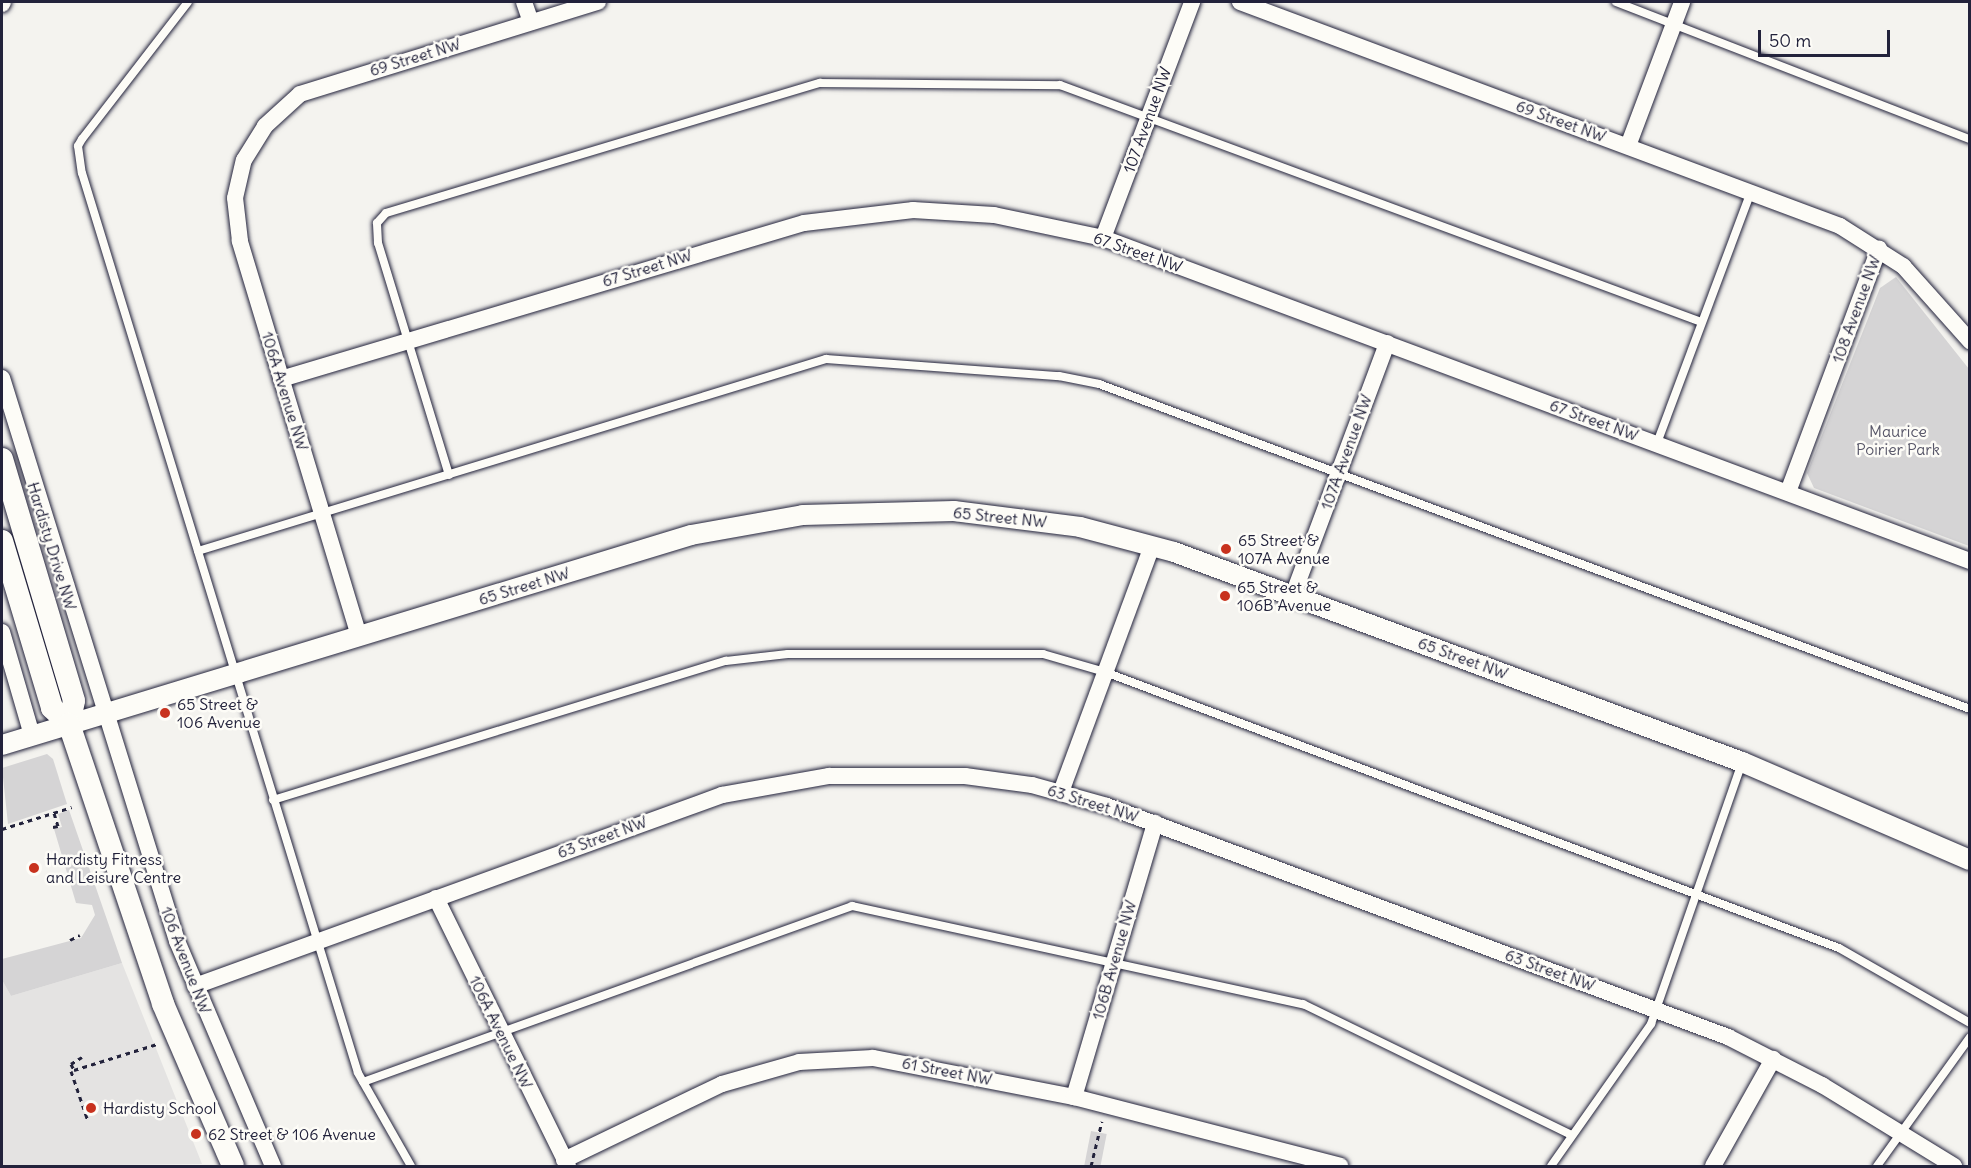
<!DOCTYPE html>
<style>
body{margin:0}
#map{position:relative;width:1971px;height:1168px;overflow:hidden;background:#f4f3ef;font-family:Delius,sans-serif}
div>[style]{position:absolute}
.built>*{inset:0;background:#e4e3e2}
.green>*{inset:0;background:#d5d4d5;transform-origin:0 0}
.path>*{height:3px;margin-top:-1.5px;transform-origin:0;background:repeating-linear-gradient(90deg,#22223b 0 4.5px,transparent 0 9px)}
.roads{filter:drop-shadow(0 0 2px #22223b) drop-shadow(0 0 2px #22223b)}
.service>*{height:8px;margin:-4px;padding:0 4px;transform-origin:4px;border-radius:4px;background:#fdfcf7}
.minor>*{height:16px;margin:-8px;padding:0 8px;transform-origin:8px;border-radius:8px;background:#fdfcf7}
.tertiary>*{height:20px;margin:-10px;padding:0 10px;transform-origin:10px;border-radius:10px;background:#fdfcf7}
.secondary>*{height:22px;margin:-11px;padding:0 11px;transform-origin:11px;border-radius:11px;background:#fdfcf7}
.dots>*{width:16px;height:16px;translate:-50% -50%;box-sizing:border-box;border:3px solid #fdfcf7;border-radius:50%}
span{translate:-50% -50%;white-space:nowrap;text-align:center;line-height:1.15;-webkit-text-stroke:5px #fdfcf7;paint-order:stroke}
.street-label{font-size:16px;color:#22223b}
.park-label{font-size:16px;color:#585769}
.poi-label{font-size:16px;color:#22223b}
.left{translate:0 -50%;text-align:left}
.frame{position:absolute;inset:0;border:3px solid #22223b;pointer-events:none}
.scale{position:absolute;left:1758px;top:30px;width:132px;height:27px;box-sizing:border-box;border:3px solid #22223b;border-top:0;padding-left:8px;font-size:18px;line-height:21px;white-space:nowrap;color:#22223b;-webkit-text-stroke:4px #fdfcf7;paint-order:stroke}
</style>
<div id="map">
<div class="built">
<i style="clip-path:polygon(122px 963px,202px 1164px,2px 1166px,2px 980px,11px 996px)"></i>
</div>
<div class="green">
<i style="clip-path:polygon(1896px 277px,1969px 369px,1969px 546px,1814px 488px,1807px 473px,1880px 288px)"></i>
<i style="clip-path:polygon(47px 754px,53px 759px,67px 804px,8px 824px,2px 768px)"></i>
<i style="clip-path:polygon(69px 810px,122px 963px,11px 996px,2px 980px,2px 959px,81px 938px,95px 915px,92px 905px,76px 903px,54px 829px,62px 827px,58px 814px)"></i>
<i style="left:1091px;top:1131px;width:16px;height:36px;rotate:11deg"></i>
</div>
<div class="path">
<i style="left:53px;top:827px;width:5px;rotate:-11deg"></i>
<i style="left:58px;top:826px;width:14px;rotate:-107deg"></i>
<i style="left:2px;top:829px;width:73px;rotate:-17.4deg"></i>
<i style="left:70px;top:940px;width:11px;rotate:-27deg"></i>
<i style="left:82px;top:1057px;width:13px;rotate:148deg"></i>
<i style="left:71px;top:1064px;width:7px;rotate:63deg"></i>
<i style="left:74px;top:1070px;width:87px;rotate:-17.4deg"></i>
<i style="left:71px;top:1071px;width:53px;rotate:71.2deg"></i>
<i style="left:1091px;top:1166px;width:46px;rotate:-76.3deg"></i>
</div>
<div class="roads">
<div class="service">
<i style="left:188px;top:2px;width:173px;rotate:127.7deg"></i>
<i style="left:82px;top:139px;width:8px;rotate:120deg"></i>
<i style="left:78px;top:146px;width:27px;rotate:82deg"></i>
<i style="left:82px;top:173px;width:941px;rotate:72.95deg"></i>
<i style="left:358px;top:1073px;width:107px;rotate:60.3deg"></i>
<i style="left:1616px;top:2px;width:380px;rotate:21.2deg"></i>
<i style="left:1657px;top:443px;width:268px;rotate:-69.5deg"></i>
<i style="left:449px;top:475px;width:243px;rotate:-107deg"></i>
<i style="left:378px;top:243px;width:20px;rotate:-93deg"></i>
<i style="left:377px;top:223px;width:13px;rotate:-48deg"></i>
<i style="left:386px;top:213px;width:453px;rotate:-16.7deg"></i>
<i style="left:820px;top:83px;width:240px;rotate:0.5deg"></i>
<i style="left:1060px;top:85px;width:683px;rotate:20.29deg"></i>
<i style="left:198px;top:551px;width:657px;rotate:-17deg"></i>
<i style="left:826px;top:359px;width:234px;rotate:4.2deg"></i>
<i style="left:1059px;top:376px;width:41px;rotate:11.3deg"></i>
<i style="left:1099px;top:384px;width:930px;rotate:20.46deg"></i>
<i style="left:273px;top:800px;width:474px;rotate:-17.1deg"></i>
<i style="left:726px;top:661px;width:62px;rotate:-6.4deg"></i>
<i style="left:788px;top:654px;width:255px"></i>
<i style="left:1043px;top:654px;width:65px;rotate:16.2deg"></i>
<i style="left:1105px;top:672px;width:784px;rotate:20.61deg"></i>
<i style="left:1839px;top:948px;width:151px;rotate:29.8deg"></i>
<i style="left:363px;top:1082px;width:520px;rotate:-19.79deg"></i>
<i style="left:852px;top:906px;width:462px;rotate:12.3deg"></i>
<i style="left:1303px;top:1004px;width:299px;rotate:26deg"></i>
<i style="left:1551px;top:1166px;width:174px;rotate:-54.8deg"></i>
<i style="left:1651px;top:1024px;width:277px;rotate:-70.8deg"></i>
<i style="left:1877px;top:1166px;width:159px;rotate:-54.2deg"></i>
</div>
<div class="minor">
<i style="left:524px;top:2px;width:21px;rotate:71deg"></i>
<i style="left:1240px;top:2px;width:640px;rotate:20.47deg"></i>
<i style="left:1840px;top:226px;width:75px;rotate:32.4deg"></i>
<i style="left:1903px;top:266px;width:101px;rotate:48.2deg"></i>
<i style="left:2px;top:4px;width:2px;rotate:-63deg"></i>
<i style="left:1628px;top:146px;width:154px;rotate:-69.4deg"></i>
<i style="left:1103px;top:238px;width:252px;rotate:-69.3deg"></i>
<i style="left:2px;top:378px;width:590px;rotate:72.73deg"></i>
<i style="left:177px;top:941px;width:245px;rotate:66.9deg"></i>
<i style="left:281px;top:379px;width:546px;rotate:-16.61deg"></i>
<i style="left:804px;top:223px;width:110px;rotate:-6.8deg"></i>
<i style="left:913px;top:210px;width:81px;rotate:3.5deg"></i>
<i style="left:994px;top:215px;width:111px;rotate:11.9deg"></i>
<i style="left:1103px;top:238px;width:925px;rotate:20.43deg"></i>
<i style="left:1788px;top:492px;width:260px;rotate:-69.5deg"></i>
<i style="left:1293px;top:595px;width:269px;rotate:-69.5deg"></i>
<i style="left:2px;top:632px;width:107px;rotate:73.8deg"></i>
<i style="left:359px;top:636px;width:413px;rotate:-106.8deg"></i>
<i style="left:240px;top:241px;width:43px;rotate:-96.6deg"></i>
<i style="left:235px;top:198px;width:39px;rotate:-77deg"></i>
<i style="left:244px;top:160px;width:40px;rotate:-58deg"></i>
<i style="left:265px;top:126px;width:47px;rotate:-42.4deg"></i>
<i style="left:300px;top:94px;width:312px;rotate:-17.2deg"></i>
<i style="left:1061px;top:792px;width:262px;rotate:-69.7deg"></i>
<i style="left:436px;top:898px;width:299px;rotate:63.8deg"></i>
<i style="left:195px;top:986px;width:561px;rotate:-19.92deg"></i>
<i style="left:722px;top:795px;width:109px;rotate:-10.1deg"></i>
<i style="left:829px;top:776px;width:136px"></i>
<i style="left:965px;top:776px;width:68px;rotate:7.7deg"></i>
<i style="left:1032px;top:785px;width:78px;rotate:15.6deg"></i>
<i style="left:1107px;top:806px;width:663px;rotate:20.4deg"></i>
<i style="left:1728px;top:1037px;width:106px;rotate:27.1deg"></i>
<i style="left:1822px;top:1085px;width:155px;rotate:31.5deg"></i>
<i style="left:1074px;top:1097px;width:286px;rotate:-73.5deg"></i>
<i style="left:564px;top:1160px;width:175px;rotate:-25.7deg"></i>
<i style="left:722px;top:1084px;width:80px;rotate:-15.9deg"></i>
<i style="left:799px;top:1062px;width:74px;rotate:-3.1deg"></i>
<i style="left:873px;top:1058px;width:205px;rotate:11deg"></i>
<i style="left:1074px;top:1097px;width:275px;rotate:14.5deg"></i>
<i style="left:1713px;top:1166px;width:123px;rotate:-60.7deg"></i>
</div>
<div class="tertiary">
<i style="left:2px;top:745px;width:720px;rotate:-16.95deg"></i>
<i style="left:691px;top:535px;width:114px;rotate:-10.1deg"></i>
<i style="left:803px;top:515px;width:151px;rotate:-1.5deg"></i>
<i style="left:954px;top:511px;width:127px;rotate:7.2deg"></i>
<i style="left:1080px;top:527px;width:97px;rotate:14.9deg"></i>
<i style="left:1174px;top:552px;width:606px;rotate:20.29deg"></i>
<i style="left:1742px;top:762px;width:248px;rotate:23.3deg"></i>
</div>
<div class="secondary">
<i style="left:2px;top:459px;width:252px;rotate:73.4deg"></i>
<i style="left:74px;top:701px;width:24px;rotate:102deg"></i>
<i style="left:2px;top:541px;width:174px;rotate:73.3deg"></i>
<i style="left:52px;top:708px;width:23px;rotate:43deg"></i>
<i style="left:69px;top:724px;width:295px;rotate:71.4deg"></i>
<i style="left:163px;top:1004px;width:176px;rotate:66.6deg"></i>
</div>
</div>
<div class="dots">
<i style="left:1226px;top:549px;background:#c8321e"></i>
<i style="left:1225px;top:596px;background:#c8321e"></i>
<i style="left:165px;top:713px;background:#c8321e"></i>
<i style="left:34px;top:868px;background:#c8321e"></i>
<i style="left:91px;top:1108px;background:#c8321e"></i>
<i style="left:196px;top:1134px;background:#c8321e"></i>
</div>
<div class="street-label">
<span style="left:415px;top:57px;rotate:-17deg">69 Street NW</span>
<span style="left:1147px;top:120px;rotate:-70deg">107 Avenue NW</span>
<span style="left:1561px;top:121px;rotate:20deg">69 Street NW</span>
<span style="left:1138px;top:252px;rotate:19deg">67 Street NW</span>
<span style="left:647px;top:268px;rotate:-17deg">67 Street NW</span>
<span style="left:1856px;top:309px;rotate:-70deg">108 Avenue NW</span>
<span style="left:285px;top:391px;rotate:73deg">106A Avenue NW</span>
<span style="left:1594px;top:420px;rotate:20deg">67 Street NW</span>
<span style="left:1346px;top:452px;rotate:-70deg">107A Avenue NW</span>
<span style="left:1000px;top:517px;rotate:6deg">65 Street NW</span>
<span style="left:52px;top:546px;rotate:73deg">Hardisty Drive NW</span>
<span style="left:524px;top:586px;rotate:-17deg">65 Street NW</span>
<span style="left:1463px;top:658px;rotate:20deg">65 Street NW</span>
<span style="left:1093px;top:803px;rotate:17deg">63 Street NW</span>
<span style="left:602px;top:837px;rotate:-20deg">63 Street NW</span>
<span style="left:186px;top:960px;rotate:69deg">106 Avenue NW</span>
<span style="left:1114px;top:960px;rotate:-74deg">106B Avenue NW</span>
<span style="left:1550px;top:970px;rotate:20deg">63 Street NW</span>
<span style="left:501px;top:1032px;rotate:64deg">106A Avenue NW</span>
<span style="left:947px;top:1071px;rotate:11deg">61 Street NW</span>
</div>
<div class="park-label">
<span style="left:1898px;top:440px">Maurice<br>Poirier Park</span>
</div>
<div class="poi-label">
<span class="left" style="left:1238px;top:549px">65 Street &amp;<br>107A Avenue</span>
<span class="left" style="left:1237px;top:596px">65 Street &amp;<br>106B Avenue</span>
<span class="left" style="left:177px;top:713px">65 Street &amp;<br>106 Avenue</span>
<span class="left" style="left:46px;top:868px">Hardisty Fitness<br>and Leisure Centre</span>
<span class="left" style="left:103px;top:1108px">Hardisty School</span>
<span class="left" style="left:208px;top:1134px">62 Street &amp; 106 Avenue</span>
</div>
<div class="frame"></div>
<div class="scale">50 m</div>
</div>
